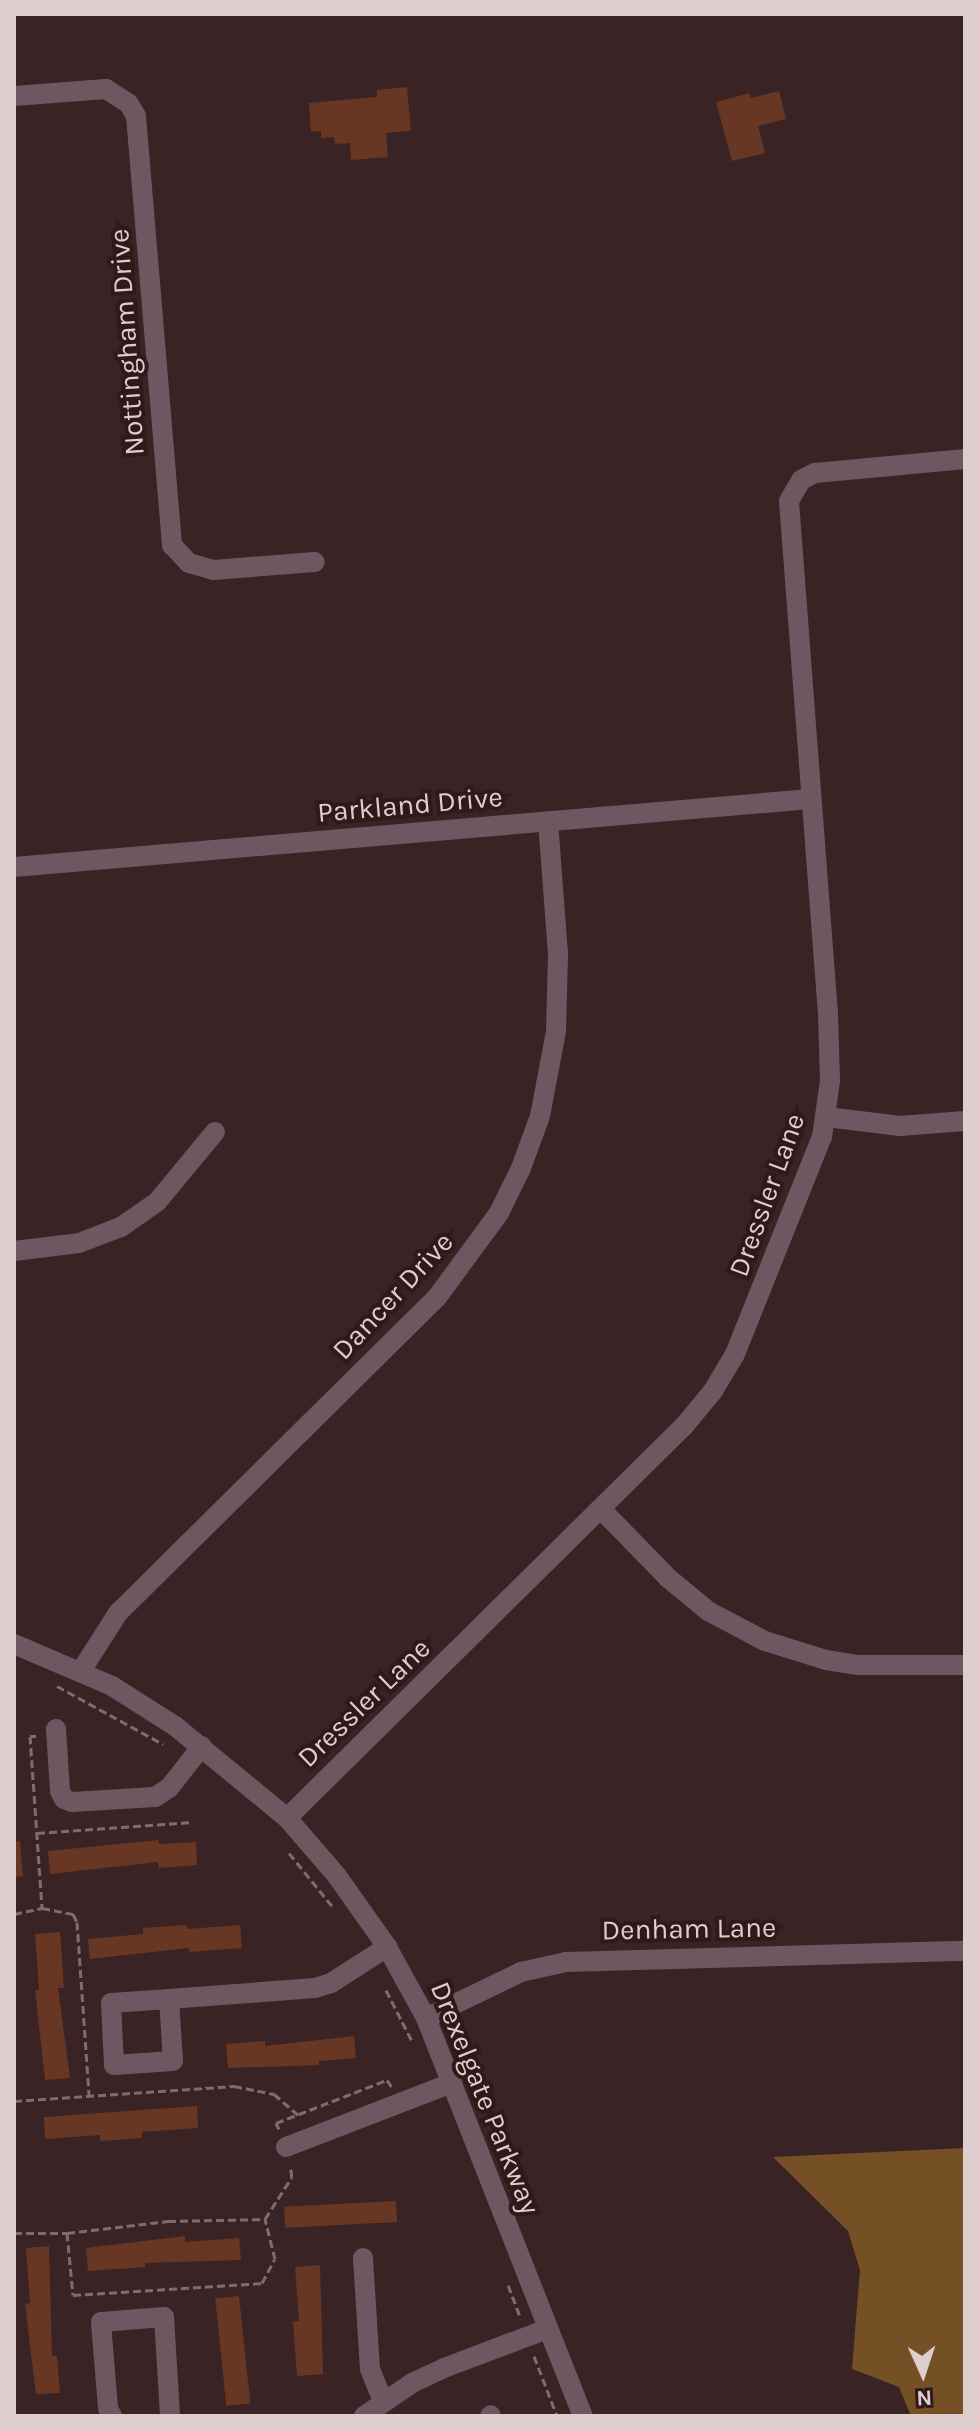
<!DOCTYPE html>
<style>
body{margin:0}
#map{position:relative;width:979px;height:2430px;overflow:hidden;background:#3a2324;font-family:Karla,sans-serif}
div>[style]{position:absolute}
.forest>*{inset:0;background:#745024}
.building>*{inset:0;background:#683723;transform-origin:0 0}
.path>*{height:3px;margin-top:-1.5px;transform-origin:0;background:repeating-linear-gradient(90deg,#806c6d 0 8px,transparent 0 12px)}
.minor>*{height:20px;margin:-10px;padding:0 10px;transform-origin:10px;border-radius:10px;background:#6e5761}
span{translate:-50% -50%;white-space:nowrap;text-align:center;line-height:1.15;-webkit-text-stroke:8px #30191a;paint-order:stroke}
.street-label{font-size:28px;color:#decece}
.frame{position:absolute;inset:0;border:16px solid #decece;pointer-events:none}
.north{position:absolute;left:883px;top:2334px;width:80px;height:80px;-webkit-text-stroke:6px #30191a;paint-order:stroke;rotate:177deg;font-size:22px;font-weight:700;line-height:32px;text-align:center;color:#decece}
.north::after{content:'';display:block;margin:auto;width:28px;height:36px;background:#decece;clip-path:polygon(50% 0,100% 100%,50% 72%,0 100%)}
</style>
<div id="map">
<div class="forest">
<i style="clip-path:polygon(965px 2148px,965px 2416px,911px 2416px,899px 2387px,852px 2369px,860px 2270px,848px 2231px,773px 2157px)"></i>
</div>
<div class="building">
<i style="clip-path:polygon(407px 87px,411px 131px,386px 133px,388px 157px,351px 160px,350px 143px,335px 144px,334px 137px,321px 138px,321px 131px,311px 132px,309px 103px,377px 97px,377px 90px)"></i>
<i style="clip-path:polygon(779px 91px,786px 119px,758px 126px,765px 153px,732px 161px,716px 102px,749px 93px,751px 98px)"></i>
<i style="clip-path:polygon(159px 1840px,159px 1844px,196px 1842px,197px 1865px,159px 1868px,158px 1862px,50px 1874px,48px 1851px)"></i>
<i style="clip-path:polygon(20px 1841px,23px 1876px,14px 1877px,14px 1842px)"></i>
<i style="clip-path:polygon(187px 1925px,187px 1929px,240px 1925px,242px 1948px,189px 1952px,189px 1948px,90px 1959px,88px 1939px,143px 1934px,143px 1928px)"></i>
<i style="clip-path:polygon(60px 1932px,64px 1988px,58px 1988px,70px 2078px,45px 2080px,35px 1990px,39px 1990px,35px 1934px)"></i>
<i style="clip-path:polygon(354px 2036px,356px 2058px,319px 2061px,319px 2065px,228px 2068px,226px 2044px,265px 2041px,265px 2046px)"></i>
<i style="clip-path:polygon(197px 2106px,198px 2128px,142px 2132px,142px 2138px,100px 2141px,100px 2135px,45px 2139px,44px 2117px)"></i>
<i style="left:396px;top:2201px;width:21px;height:112px;rotate:87deg"></i>
<i style="clip-path:polygon(185px 2236px,185px 2242px,239px 2238px,241px 2260px,145px 2263px,145px 2267px,88px 2271px,86px 2248px)"></i>
<i style="clip-path:polygon(49px 2246px,52px 2356px,57px 2356px,60px 2393px,36px 2394px,25px 2304px,30px 2303px,26px 2248px)"></i>
<i style="clip-path:polygon(320px 2265px,323px 2374px,297px 2376px,293px 2322px,299px 2321px,295px 2267px)"></i>
<i style="left:239px;top:2296px;width:108px;height:24px;rotate:84deg"></i>
</div>
<div class="path">
<i style="left:57px;top:1686px;width:121px;rotate:28.7deg"></i>
<i style="left:36px;top:1736px;width:6px;rotate:180deg"></i>
<i style="left:30px;top:1736px;width:172px;rotate:86deg"></i>
<i style="left:42px;top:1908px;width:32px;rotate:11deg"></i>
<i style="left:73px;top:1914px;width:9px;rotate:63deg"></i>
<i style="left:77px;top:1922px;width:173px;rotate:86deg"></i>
<i style="left:37px;top:1833px;width:156px;rotate:-4deg"></i>
<i style="left:289px;top:1853px;width:68px;rotate:50.9deg"></i>
<i style="left:14px;top:1914px;width:29px;rotate:-12deg"></i>
<i style="left:386px;top:1990px;width:59px;rotate:63deg"></i>
<i style="left:14px;top:2101px;width:221px;rotate:-3.9deg"></i>
<i style="left:234px;top:2086px;width:41px;rotate:11.3deg"></i>
<i style="left:274px;top:2094px;width:32px;rotate:41deg"></i>
<i style="left:279px;top:2129px;width:7px;rotate:-117deg"></i>
<i style="left:276px;top:2123px;width:119px;rotate:-21.2deg"></i>
<i style="left:387px;top:2080px;width:9px;rotate:54deg"></i>
<i style="left:14px;top:2233px;width:53px"></i>
<i style="left:67px;top:2233px;width:62px;rotate:84.5deg"></i>
<i style="left:73px;top:2295px;width:189px;rotate:-3.6deg"></i>
<i style="left:262px;top:2283px;width:27px;rotate:-62deg"></i>
<i style="left:275px;top:2259px;width:41px;rotate:-104deg"></i>
<i style="left:265px;top:2219px;width:50px;rotate:-57.3deg"></i>
<i style="left:292px;top:2177px;width:11px;rotate:-100deg"></i>
<i style="left:67px;top:2233px;width:102px;rotate:-6.8deg"></i>
<i style="left:168px;top:2221px;width:97px;rotate:-1.2deg"></i>
<i style="left:508px;top:2285px;width:36px;rotate:69deg"></i>
<i style="left:534px;top:2356px;width:64px;rotate:69deg"></i>
</div>
<div class="minor">
<i style="left:14px;top:96px;width:92px;rotate:-4.4deg"></i>
<i style="left:106px;top:89px;width:27px;rotate:33deg"></i>
<i style="left:129px;top:104px;width:14px;rotate:60deg"></i>
<i style="left:136px;top:116px;width:431px;rotate:85.2deg"></i>
<i style="left:172px;top:545px;width:25px;rotate:47deg"></i>
<i style="left:189px;top:563px;width:25px;rotate:16deg"></i>
<i style="left:213px;top:570px;width:102px;rotate:-4.5deg"></i>
<i style="left:14px;top:867px;width:799px;rotate:-4.88deg"></i>
<i style="left:826px;top:1117px;width:75px;rotate:6.9deg"></i>
<i style="left:900px;top:1126px;width:65px;rotate:-4.4deg"></i>
<i style="left:14px;top:1251px;width:65px;rotate:-7deg"></i>
<i style="left:79px;top:1243px;width:45px;rotate:-20.9deg"></i>
<i style="left:121px;top:1227px;width:44px;rotate:-34.8deg"></i>
<i style="left:157px;top:1202px;width:91px;rotate:-50.4deg"></i>
<i style="left:601px;top:1509px;width:96px;rotate:45.8deg"></i>
<i style="left:668px;top:1578px;width:52px;rotate:39.5deg"></i>
<i style="left:708px;top:1611px;width:64px;rotate:27.8deg"></i>
<i style="left:765px;top:1641px;width:64px;rotate:17.3deg"></i>
<i style="left:826px;top:1660px;width:33px;rotate:9deg"></i>
<i style="left:859px;top:1665px;width:106px"></i>
<i style="left:14px;top:1644px;width:107px;rotate:23.2deg"></i>
<i style="left:112px;top:1686px;width:75px;rotate:32.4deg"></i>
<i style="left:175px;top:1726px;width:145px;rotate:39.4deg"></i>
<i style="left:287px;top:1818px;width:77px;rotate:49.2deg"></i>
<i style="left:337px;top:1876px;width:87px;rotate:54.8deg"></i>
<i style="left:387px;top:1947px;width:81px;rotate:61.2deg"></i>
<i style="left:426px;top:2018px;width:428px;rotate:68.5deg"></i>
<i style="left:81px;top:1671px;width:69px;rotate:-57.5deg"></i>
<i style="left:118px;top:1613px;width:450px;rotate:-44.7deg"></i>
<i style="left:438px;top:1296px;width:103px;rotate:-53.7deg"></i>
<i style="left:499px;top:1213px;width:50px;rotate:-63.9deg"></i>
<i style="left:521px;top:1168px;width:55px;rotate:-69.9deg"></i>
<i style="left:540px;top:1116px;width:86px;rotate:-79.3deg"></i>
<i style="left:556px;top:1031px;width:77px;rotate:-88.5deg"></i>
<i style="left:558px;top:954px;width:132px;rotate:-94.3deg"></i>
<i style="left:56px;top:1729px;width:62px;rotate:86.3deg"></i>
<i style="left:60px;top:1791px;width:9px;rotate:63deg"></i>
<i style="left:64px;top:1799px;width:9px;rotate:21deg"></i>
<i style="left:72px;top:1802px;width:83px;rotate:-3.4deg"></i>
<i style="left:155px;top:1797px;width:17px;rotate:-33deg"></i>
<i style="left:169px;top:1788px;width:53px;rotate:-51.8deg"></i>
<i style="left:287px;top:1818px;width:558px;rotate:-44.64deg"></i>
<i style="left:684px;top:1426px;width:45px;rotate:-50.4deg"></i>
<i style="left:713px;top:1391px;width:43px;rotate:-59.3deg"></i>
<i style="left:735px;top:1354px;width:234px;rotate:-68.2deg"></i>
<i style="left:822px;top:1137px;width:57px;rotate:-81.9deg"></i>
<i style="left:830px;top:1081px;width:67px;rotate:-91.7deg"></i>
<i style="left:828px;top:1014px;width:514px;rotate:-94.35deg"></i>
<i style="left:789px;top:501px;width:24px;rotate:-60deg"></i>
<i style="left:801px;top:480px;width:16px;rotate:-27deg"></i>
<i style="left:815px;top:473px;width:151px;rotate:-5.3deg"></i>
<i style="left:169px;top:1999px;width:58px;rotate:176.1deg"></i>
<i style="left:111px;top:2003px;width:62px;rotate:87.2deg"></i>
<i style="left:114px;top:2065px;width:59px;rotate:-3.9deg"></i>
<i style="left:173px;top:2061px;width:62px;rotate:-93.7deg"></i>
<i style="left:169px;top:1999px;width:146px;rotate:-4.3deg"></i>
<i style="left:315px;top:1988px;width:17px;rotate:-17deg"></i>
<i style="left:331px;top:1983px;width:67px;rotate:-32.7deg"></i>
<i style="left:426px;top:2018px;width:106px;rotate:-25.8deg"></i>
<i style="left:521px;top:1972px;width:46px;rotate:-12.5deg"></i>
<i style="left:566px;top:1962px;width:399px;rotate:-1.6deg"></i>
<i style="left:286px;top:2147px;width:178px;rotate:-21.1deg"></i>
<i style="left:363px;top:2258px;width:111px;rotate:86.4deg"></i>
<i style="left:370px;top:2369px;width:35px;rotate:68deg"></i>
<i style="left:112px;top:2416px;width:9px;rotate:-117deg"></i>
<i style="left:108px;top:2408px;width:86px;rotate:-94.7deg"></i>
<i style="left:101px;top:2322px;width:63px;rotate:-4.5deg"></i>
<i style="left:164px;top:2317px;width:99px;rotate:86.5deg"></i>
<i style="left:364px;top:2416px;width:58px;rotate:-34.5deg"></i>
<i style="left:412px;top:2383px;width:35px;rotate:-25deg"></i>
<i style="left:444px;top:2368px;width:110px;rotate:-20.7deg"></i>
<i style="left:490px;top:2416px;width:1px;rotate:-45deg"></i>
</div>
<div class="street-label">
<span style="left:127px;top:342px;rotate:-94deg">Nottingham Drive</span>
<span style="left:410px;top:805px;rotate:-5deg">Parkland Drive</span>
<span style="left:767px;top:1195px;rotate:-70deg">Dressler Lane</span>
<span style="left:393px;top:1296px;rotate:-47deg">Dancer Drive</span>
<span style="left:364px;top:1703px;rotate:-44deg">Dressler Lane</span>
<span style="left:689px;top:1929px;rotate:-1deg">Denham Lane</span>
<span style="left:485px;top:2098px;rotate:68deg">Drexelgate Parkway</span>
</div>
<div class="frame"></div>
<div class="north">N</div>
</div>
